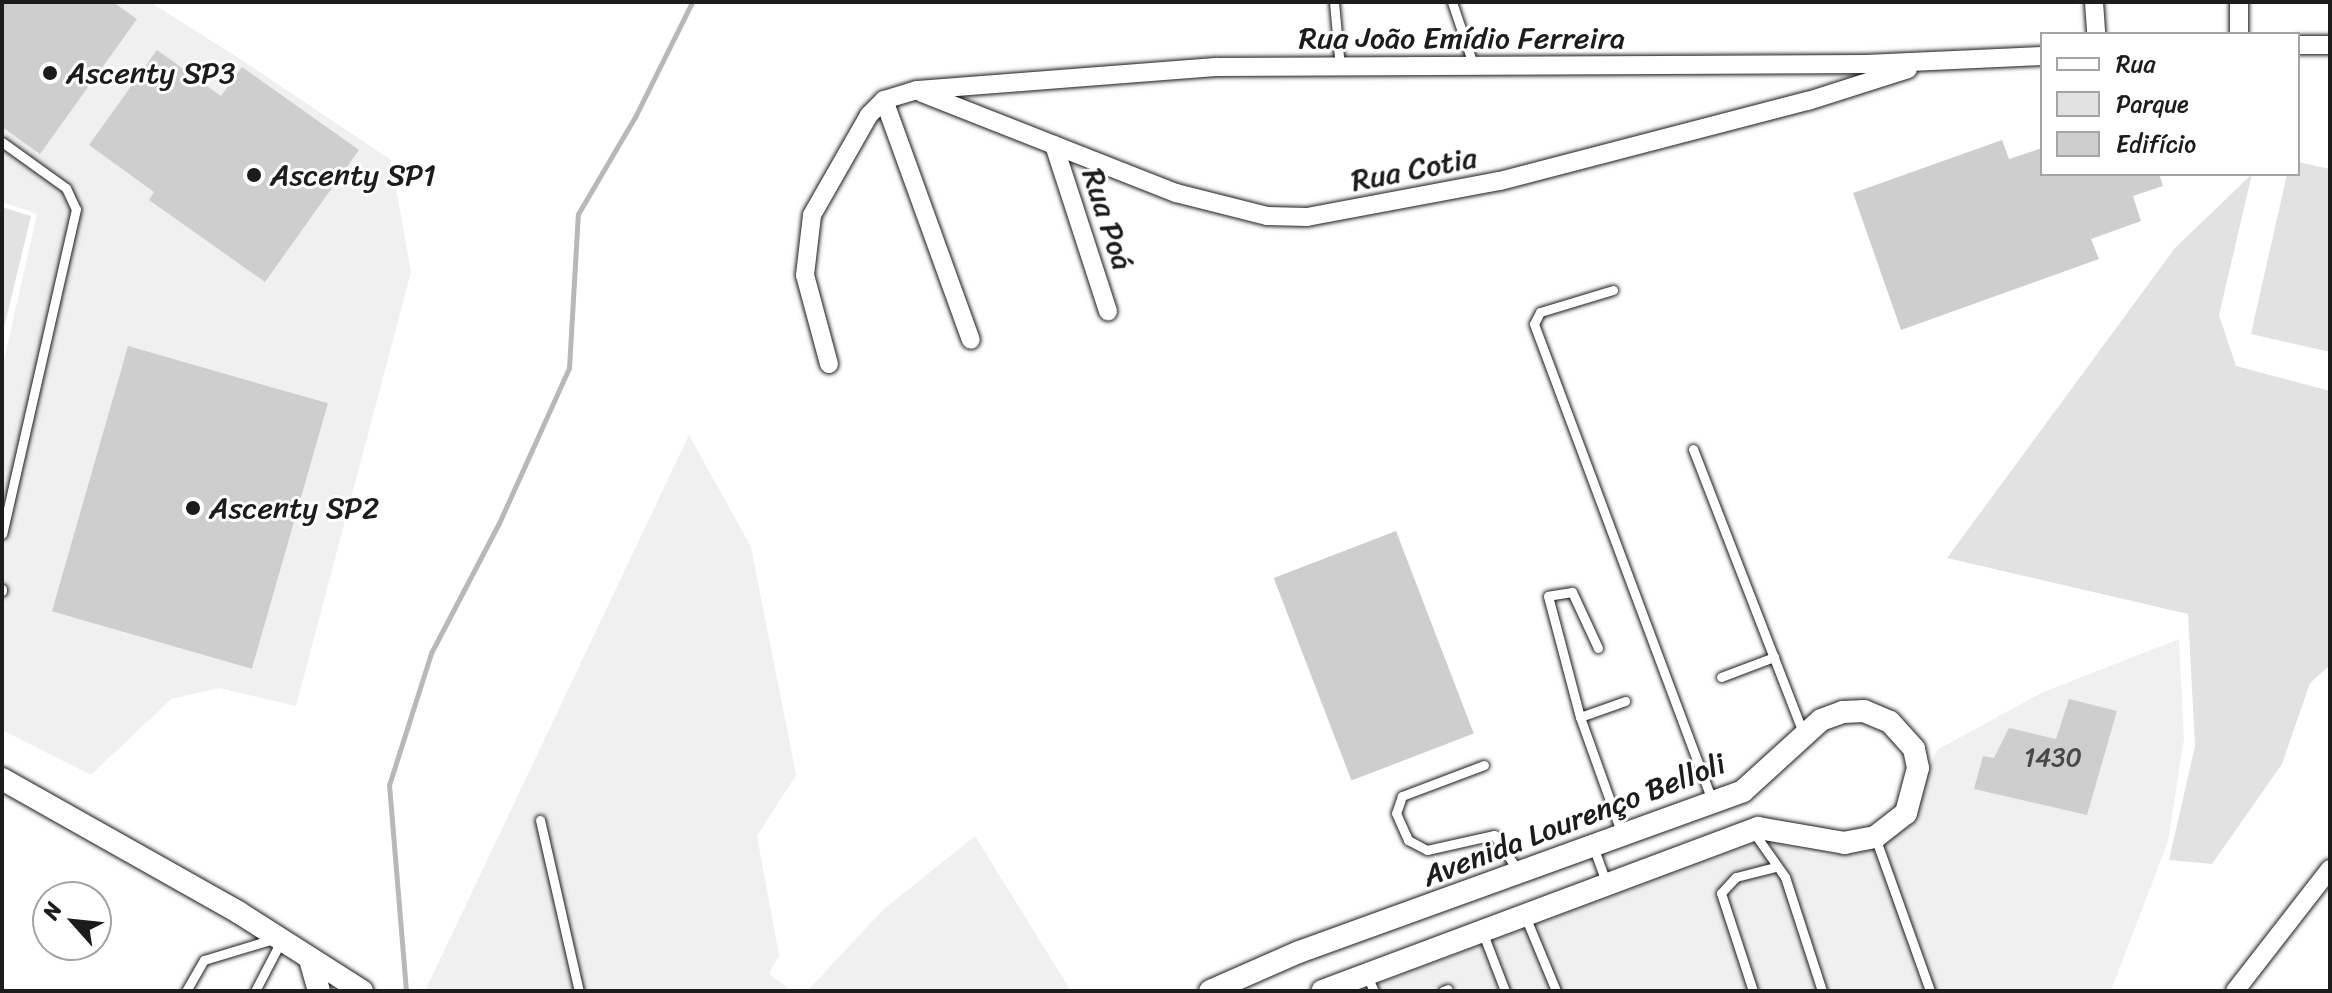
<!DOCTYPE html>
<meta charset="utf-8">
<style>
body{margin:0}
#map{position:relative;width:2332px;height:993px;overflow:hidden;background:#fff;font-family:Sriracha,sans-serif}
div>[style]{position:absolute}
.built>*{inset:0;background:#f0f0f0}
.green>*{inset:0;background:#e2e2e2}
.stream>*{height:5px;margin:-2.5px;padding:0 2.5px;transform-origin:2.5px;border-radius:2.5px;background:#b8b8b8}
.building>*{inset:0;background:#cecece;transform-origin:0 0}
.roads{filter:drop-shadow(0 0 2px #1c1c1c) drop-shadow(0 0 2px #1c1c1c)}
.service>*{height:9px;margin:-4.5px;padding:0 4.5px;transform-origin:4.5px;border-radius:4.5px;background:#fff}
.minor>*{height:18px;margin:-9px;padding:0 9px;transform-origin:9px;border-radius:9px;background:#fff}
.tertiary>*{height:22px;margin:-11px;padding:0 11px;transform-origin:11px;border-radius:11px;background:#fff}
.dots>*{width:22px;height:22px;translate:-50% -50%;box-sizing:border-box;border:4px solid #fff;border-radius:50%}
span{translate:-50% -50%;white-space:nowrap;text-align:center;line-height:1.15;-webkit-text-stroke:6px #fff;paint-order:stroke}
.number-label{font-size:26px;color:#484848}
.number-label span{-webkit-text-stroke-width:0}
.street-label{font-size:30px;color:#1c1c1c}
.poi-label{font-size:30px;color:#1c1c1c}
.left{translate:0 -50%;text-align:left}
.frame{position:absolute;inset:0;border:4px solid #1c1c1c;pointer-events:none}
.legend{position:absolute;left:2040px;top:32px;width:260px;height:144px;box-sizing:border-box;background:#fff;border:2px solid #a4a4a4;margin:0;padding:10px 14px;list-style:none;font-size:24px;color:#1c1c1c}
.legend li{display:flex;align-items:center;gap:16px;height:40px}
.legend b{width:40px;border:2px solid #a4a4a4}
.north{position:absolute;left:32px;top:881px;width:80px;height:80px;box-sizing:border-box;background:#fff;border:2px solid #a4a4a4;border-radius:50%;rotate:297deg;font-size:22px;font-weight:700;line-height:32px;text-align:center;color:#1c1c1c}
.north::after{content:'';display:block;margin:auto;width:28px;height:36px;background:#1c1c1c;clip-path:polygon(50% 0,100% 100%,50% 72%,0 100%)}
</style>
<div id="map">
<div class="built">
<i style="clip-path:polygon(2px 2px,150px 2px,240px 59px,391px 160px,411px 272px,296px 706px,219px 688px,171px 699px,91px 775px,2px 730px,2px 369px,37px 214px,2px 202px)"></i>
<i style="clip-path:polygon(689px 435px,751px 547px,796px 775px,757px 836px,779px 955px,769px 974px,792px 991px,425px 991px)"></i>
<i style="clip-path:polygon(2179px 639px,2184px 739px,2168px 841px,2111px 991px,1358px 991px,1767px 839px,1813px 855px,1861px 854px,1904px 827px,1937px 750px,2041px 693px)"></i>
<i style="clip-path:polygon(975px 836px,1071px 991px,807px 991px,884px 909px)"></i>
</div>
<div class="green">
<i style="clip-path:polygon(2298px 162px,2330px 169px,2330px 352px,2251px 334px,2287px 174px,2298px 174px)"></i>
<i style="clip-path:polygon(2252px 174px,2219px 315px,2236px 366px,2330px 391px,2330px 665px,2310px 683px,2282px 764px,2212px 864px,2169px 860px,2195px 746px,2188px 614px,1947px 558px,2175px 248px)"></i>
<i style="clip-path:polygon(2px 207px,31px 216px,2px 336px)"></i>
</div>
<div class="stream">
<i style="left:406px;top:991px;width:207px;rotate:-94.7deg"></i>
<i style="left:389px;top:785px;width:139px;rotate:-72.3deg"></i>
<i style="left:431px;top:653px;width:147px;rotate:-62.4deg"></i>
<i style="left:499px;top:523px;width:170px;rotate:-65.7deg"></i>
<i style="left:569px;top:368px;width:154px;rotate:-86.7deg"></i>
<i style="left:578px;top:214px;width:113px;rotate:-59.6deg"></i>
<i style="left:635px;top:117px;width:128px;rotate:-63.6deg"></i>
</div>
<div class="building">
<i style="clip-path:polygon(2px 2px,113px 2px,137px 19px,40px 154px,2px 127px)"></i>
<i style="clip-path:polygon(157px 50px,221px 96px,242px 67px,359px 150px,265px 282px,149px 200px,154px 192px,89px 145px)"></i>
<i style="clip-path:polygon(2002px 140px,2009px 159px,2042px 148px,2042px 174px,2159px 174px,2163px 186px,2133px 196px,2141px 221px,2091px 239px,2099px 259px,1901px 330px,1853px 193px)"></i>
<i style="left:128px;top:346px;width:208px;height:276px;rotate:16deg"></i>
<i style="left:1396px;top:531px;width:217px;height:131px;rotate:69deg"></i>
<i style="clip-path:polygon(2069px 699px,2117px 711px,2087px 815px,1974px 789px,1983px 756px,1994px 758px,2009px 728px,2056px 739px)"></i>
</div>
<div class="roads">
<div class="service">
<i style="left:1334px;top:2px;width:66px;rotate:84.8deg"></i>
<i style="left:1452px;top:2px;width:69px;rotate:71.3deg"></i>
<i style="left:2px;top:142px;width:79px;rotate:35.7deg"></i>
<i style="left:66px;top:188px;width:23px;rotate:65deg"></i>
<i style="left:76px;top:209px;width:333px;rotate:102.8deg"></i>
<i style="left:1613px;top:290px;width:76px;rotate:163.2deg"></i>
<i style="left:1540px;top:312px;width:13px;rotate:117deg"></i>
<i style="left:1534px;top:324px;width:511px;rotate:69.51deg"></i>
<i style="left:1693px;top:449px;width:305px;rotate:68.8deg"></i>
<i style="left:2px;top:589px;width:2px;rotate:90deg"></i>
<i style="left:1598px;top:648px;width:62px;rotate:-114.9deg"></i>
<i style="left:1572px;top:592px;width:24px;rotate:171deg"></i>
<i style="left:1548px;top:596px;width:125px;rotate:75.2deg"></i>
<i style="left:1580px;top:717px;width:124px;rotate:70.3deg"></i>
<i style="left:1721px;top:677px;width:57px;rotate:-20.7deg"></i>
<i style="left:1580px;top:717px;width:48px;rotate:-19.6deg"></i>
<i style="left:1484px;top:765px;width:88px;rotate:159.3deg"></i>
<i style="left:1402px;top:796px;width:18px;rotate:109deg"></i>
<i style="left:1396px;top:813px;width:30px;rotate:66deg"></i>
<i style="left:1408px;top:840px;width:21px;rotate:28deg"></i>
<i style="left:1427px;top:850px;width:69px;rotate:-12.6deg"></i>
<i style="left:1494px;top:835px;width:45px;rotate:56deg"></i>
<i style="left:540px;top:820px;width:175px;rotate:77.2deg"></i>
<i style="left:1752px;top:830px;width:57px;rotate:54.9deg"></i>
<i style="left:1785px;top:877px;width:120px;rotate:72deg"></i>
<i style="left:1875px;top:837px;width:164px;rotate:70.3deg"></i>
<i style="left:1594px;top:849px;width:37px;rotate:70deg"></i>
<i style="left:1525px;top:916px;width:81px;rotate:67.5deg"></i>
<i style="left:1482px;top:931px;width:64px;rotate:69deg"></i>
<i style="left:1366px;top:974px;width:19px;rotate:65deg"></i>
<i style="left:186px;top:991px;width:36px;rotate:-60deg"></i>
<i style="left:204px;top:960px;width:72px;rotate:-16.9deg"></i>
<i style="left:255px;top:991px;width:56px;rotate:-62.5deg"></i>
<i style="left:1443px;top:991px;width:5px;rotate:-22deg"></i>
<i style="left:1753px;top:991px;width:103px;rotate:-108.1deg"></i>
<i style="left:1721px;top:893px;width:22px;rotate:-47deg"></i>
<i style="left:1736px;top:877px;width:40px;rotate:-14.4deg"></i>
</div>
<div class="minor">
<i style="left:2094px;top:2px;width:32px;rotate:86deg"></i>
<i style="left:2239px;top:2px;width:32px;rotate:90deg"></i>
<i style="left:2298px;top:45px;width:32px"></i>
<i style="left:922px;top:93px;width:273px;rotate:21.5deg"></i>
<i style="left:1176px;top:193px;width:94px;rotate:14.2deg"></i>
<i style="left:1267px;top:216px;width:40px;rotate:1.4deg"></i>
<i style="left:1307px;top:217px;width:196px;rotate:-10.6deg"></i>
<i style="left:1500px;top:181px;width:318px;rotate:-14.6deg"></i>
<i style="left:1808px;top:101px;width:105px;rotate:-17.7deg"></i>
<i style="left:884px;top:100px;width:255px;rotate:70.1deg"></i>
<i style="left:1054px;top:145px;width:175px;rotate:72deg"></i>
<i style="left:829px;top:364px;width:92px;rotate:-105.1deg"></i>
<i style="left:805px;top:275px;width:60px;rotate:-83.3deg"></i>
<i style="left:812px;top:215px;width:115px;rotate:-60.3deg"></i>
<i style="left:869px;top:115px;width:21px;rotate:-45deg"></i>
<i style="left:884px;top:100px;width:34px;rotate:-17deg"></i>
<i style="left:917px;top:90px;width:300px;rotate:-4.4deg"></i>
<i style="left:1216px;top:67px;width:650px;rotate:-0.26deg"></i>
<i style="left:1866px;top:64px;width:176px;rotate:-2.6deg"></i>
<i style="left:2235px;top:991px;width:155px;rotate:-52.1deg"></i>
</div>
<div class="tertiary">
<i style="left:2px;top:779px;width:271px;rotate:29.4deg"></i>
<i style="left:238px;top:912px;width:147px;rotate:32.5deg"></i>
<i style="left:311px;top:963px;width:29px;rotate:74deg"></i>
<i style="left:1210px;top:991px;width:97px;rotate:-23.7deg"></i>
<i style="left:1299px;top:952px;width:472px;rotate:-19.9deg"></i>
<i style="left:1743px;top:791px;width:105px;rotate:-42.3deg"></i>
<i style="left:1821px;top:720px;width:23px;rotate:-20deg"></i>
<i style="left:1843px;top:712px;width:21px;rotate:-3deg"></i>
<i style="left:1864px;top:711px;width:28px;rotate:23deg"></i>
<i style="left:1890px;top:722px;width:36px;rotate:48deg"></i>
<i style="left:1914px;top:749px;width:19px;rotate:78deg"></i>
<i style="left:1918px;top:768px;width:47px;rotate:104.9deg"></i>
<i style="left:1906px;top:813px;width:39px;rotate:142deg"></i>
<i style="left:1875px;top:837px;width:31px;rotate:169deg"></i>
<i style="left:1845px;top:843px;width:88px;rotate:-170.2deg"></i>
<i style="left:1758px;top:828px;width:465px;rotate:159.5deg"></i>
</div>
</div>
<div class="dots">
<i style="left:50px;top:73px;background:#1c1c1c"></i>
<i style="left:254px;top:175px;background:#1c1c1c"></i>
<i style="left:193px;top:508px;background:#1c1c1c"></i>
</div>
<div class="number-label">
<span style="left:2053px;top:758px">1430</span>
</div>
<div class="street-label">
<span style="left:1462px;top:38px">Rua João Emídio Ferreira</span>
<span style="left:1414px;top:169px;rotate:-11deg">Rua Cotia</span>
<span style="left:1108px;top:219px;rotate:72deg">Rua Poá</span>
<span style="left:1574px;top:820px;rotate:-21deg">Avenida Lourenço Belloli</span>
</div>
<div class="poi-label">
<span class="left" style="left:66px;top:73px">Ascenty SP3</span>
<span class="left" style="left:270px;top:175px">Ascenty SP1</span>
<span class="left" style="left:209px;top:508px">Ascenty SP2</span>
</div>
<div class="frame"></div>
<ul class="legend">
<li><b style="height:10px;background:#fff"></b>Rua</li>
<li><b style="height:22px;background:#e2e2e2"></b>Parque</li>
<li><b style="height:22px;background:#cecece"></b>Edifício</li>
</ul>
<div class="north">N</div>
</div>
